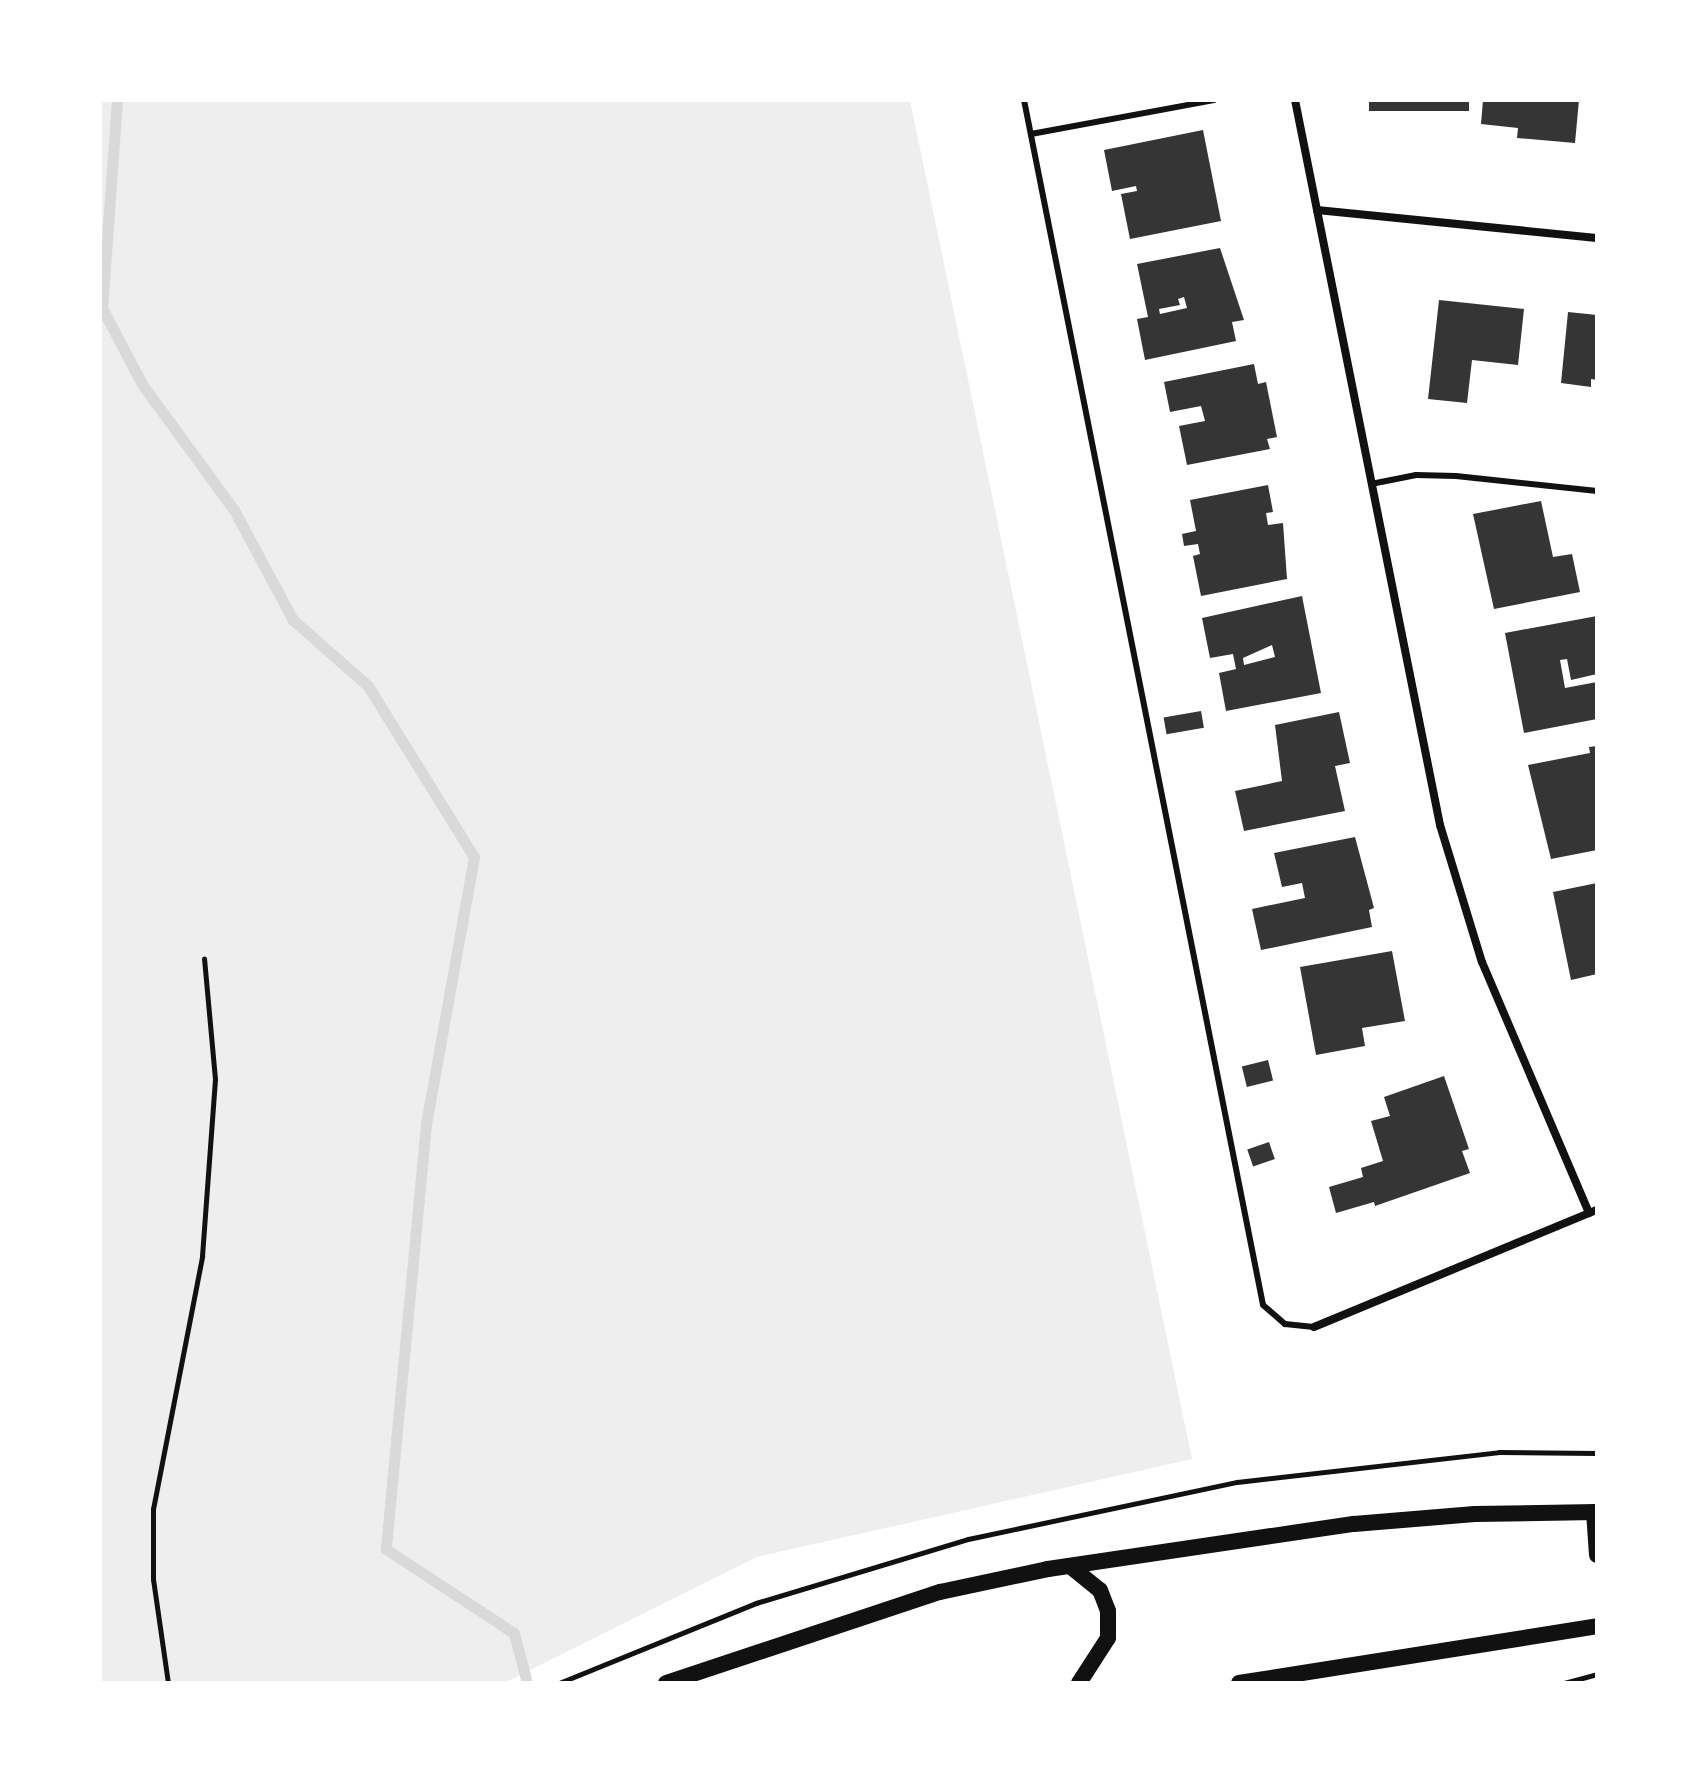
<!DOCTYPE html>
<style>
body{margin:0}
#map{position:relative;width:1697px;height:1783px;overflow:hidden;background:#fff;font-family:"IBM Plex Sans",sans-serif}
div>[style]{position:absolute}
.green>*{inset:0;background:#eee}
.stream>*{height:11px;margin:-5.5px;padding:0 5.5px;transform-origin:5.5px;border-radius:5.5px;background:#d9d9d9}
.building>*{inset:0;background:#353535;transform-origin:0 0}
.path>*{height:5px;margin:-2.5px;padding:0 2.5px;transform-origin:2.5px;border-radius:2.5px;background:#111}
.service>*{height:6px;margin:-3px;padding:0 3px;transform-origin:3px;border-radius:3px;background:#111}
.minor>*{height:8px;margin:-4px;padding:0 4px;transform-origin:4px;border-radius:4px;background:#111}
.secondary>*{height:16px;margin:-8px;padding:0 8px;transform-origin:8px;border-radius:8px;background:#111}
span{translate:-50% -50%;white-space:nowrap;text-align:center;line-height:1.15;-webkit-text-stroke:8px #fff;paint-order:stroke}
.frame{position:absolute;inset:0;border:102px solid #fff;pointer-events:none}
</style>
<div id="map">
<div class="green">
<i style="clip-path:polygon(100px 100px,910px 100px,1192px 1459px,757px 1557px,504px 1683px,100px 1683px)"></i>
</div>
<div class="stream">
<i style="left:117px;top:100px;width:209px;rotate:94.1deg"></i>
<i style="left:102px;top:308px;width:86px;rotate:62.2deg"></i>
<i style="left:142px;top:384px;width:156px;rotate:53.9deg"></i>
<i style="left:234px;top:510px;width:125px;rotate:61.8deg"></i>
<i style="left:293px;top:620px;width:100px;rotate:41.3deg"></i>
<i style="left:368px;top:686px;width:201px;rotate:58.2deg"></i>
<i style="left:474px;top:857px;width:271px;rotate:100.2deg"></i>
<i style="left:426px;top:1124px;width:427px;rotate:95.4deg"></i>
<i style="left:386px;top:1549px;width:153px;rotate:33.3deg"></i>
<i style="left:514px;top:1633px;width:52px;rotate:75.4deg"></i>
</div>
<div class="building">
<i style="left:1369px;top:100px;width:100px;height:11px"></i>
<i style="clip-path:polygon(1483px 100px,1579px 100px,1575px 143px,1517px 138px,1518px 128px,1481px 124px)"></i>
<i style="clip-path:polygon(1203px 130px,1221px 221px,1130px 239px,1121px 194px,1137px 191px,1136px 186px,1112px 191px,1104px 150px)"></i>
<i style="clip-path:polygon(evenodd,1220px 248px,1244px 320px,1232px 322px,1236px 341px,1145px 360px,1137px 319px,1148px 317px,1137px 264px,1220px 248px,1184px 297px,1187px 308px,1160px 314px,1159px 309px,1180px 305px,1178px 299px,1184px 297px)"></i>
<i style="clip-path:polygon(1439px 300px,1524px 309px,1518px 365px,1472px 360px,1467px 403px,1428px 399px)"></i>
<i style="clip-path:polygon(1568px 312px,1597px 315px,1597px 380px,1591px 379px,1591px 387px,1561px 383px)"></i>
<i style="clip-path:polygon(1254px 364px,1258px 384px,1266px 382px,1277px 437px,1267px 439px,1270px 449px,1187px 465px,1179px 426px,1205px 421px,1201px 406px,1170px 412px,1164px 382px)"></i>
<i style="clip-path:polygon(1268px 485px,1273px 512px,1266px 513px,1268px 525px,1283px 523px,1287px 579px,1201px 596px,1193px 556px,1200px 554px,1198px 544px,1184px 546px,1182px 534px,1196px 531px,1190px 500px)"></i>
<i style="clip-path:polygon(1541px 501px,1553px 557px,1572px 554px,1580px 592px,1494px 609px,1473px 514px)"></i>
<i style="clip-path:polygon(evenodd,1302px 596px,1321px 693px,1226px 711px,1219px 673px,1236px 669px,1233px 654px,1210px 658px,1202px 618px,1302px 596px,1272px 645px,1275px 657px,1244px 665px,1243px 658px,1272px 645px)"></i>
<i style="clip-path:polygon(1597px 616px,1597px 674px,1571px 680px,1567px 659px,1560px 660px,1565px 688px,1597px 682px,1597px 719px,1524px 733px,1505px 633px)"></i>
<i style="left:1201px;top:711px;width:17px;height:38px;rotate:80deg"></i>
<i style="clip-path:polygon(1339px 712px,1350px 763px,1335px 766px,1345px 811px,1244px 831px,1235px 791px,1282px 781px,1275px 725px)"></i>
<i style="clip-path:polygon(1597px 746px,1597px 850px,1551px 859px,1528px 765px,1590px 753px,1589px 747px)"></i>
<i style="clip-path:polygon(1355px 837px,1374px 908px,1369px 910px,1372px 927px,1261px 950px,1252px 909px,1305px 898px,1302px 883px,1282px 887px,1274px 853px)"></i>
<i style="clip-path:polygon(1597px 883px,1597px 974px,1571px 980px,1553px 892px)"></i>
<i style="clip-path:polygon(1392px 951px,1405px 1021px,1362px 1028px,1365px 1046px,1316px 1055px,1300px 967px)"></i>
<i style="left:1268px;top:1060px;width:21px;height:27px;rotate:76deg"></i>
<i style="clip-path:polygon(1444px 1076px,1469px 1149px,1462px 1151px,1470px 1173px,1375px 1206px,1374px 1202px,1336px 1213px,1329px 1187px,1363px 1177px,1361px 1168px,1383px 1161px,1371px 1121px,1390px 1116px,1384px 1097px)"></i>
<i style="left:1269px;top:1142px;width:18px;height:23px;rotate:71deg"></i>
</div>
<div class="path">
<i style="left:168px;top:1683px;width:105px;rotate:-98.2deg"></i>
<i style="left:153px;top:1579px;width:70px;rotate:-90deg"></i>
<i style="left:153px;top:1509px;width:258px;rotate:-79deg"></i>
<i style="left:202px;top:1256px;width:177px;rotate:-85.8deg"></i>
<i style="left:215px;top:1079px;width:121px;rotate:-95.2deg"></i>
<i style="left:559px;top:1683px;width:213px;rotate:-22.1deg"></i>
<i style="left:756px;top:1603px;width:221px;rotate:-16.8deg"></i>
<i style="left:968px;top:1539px;width:275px;rotate:-12deg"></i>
<i style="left:1237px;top:1482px;width:264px;rotate:-6.5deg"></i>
<i style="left:1499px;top:1452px;width:98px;rotate:0.6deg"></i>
<i style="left:1564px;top:1683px;width:34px;rotate:-15deg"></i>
</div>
<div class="service">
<i style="left:1024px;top:100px;width:1228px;rotate:78.78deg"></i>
<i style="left:1263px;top:1305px;width:29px;rotate:41deg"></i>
<i style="left:1285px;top:1324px;width:29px;rotate:6deg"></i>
<i style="left:1031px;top:134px;width:186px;rotate:-10.5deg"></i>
<i style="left:1371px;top:484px;width:46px;rotate:-11.3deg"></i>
<i style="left:1416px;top:475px;width:40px;rotate:1.4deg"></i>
<i style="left:1456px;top:476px;width:142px;rotate:6.1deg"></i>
</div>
<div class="minor">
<i style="left:1295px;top:100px;width:739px;rotate:78.69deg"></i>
<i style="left:1440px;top:825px;width:143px;rotate:73deg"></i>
<i style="left:1482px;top:962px;width:273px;rotate:66.9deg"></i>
<i style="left:1317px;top:210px;width:281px;rotate:5.7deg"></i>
<i style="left:1314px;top:1327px;width:306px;rotate:-22.5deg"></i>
</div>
<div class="secondary">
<i style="left:1594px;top:1512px;width:43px;rotate:86deg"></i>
<i style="left:1070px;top:1566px;width:38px;rotate:39deg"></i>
<i style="left:1100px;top:1590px;width:22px;rotate:69deg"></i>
<i style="left:1108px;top:1611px;width:27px;rotate:90deg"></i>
<i style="left:1108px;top:1638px;width:54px;rotate:122.8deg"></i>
<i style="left:666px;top:1683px;width:289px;rotate:-18.4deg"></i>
<i style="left:940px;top:1592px;width:110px;rotate:-12deg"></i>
<i style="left:1048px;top:1569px;width:309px;rotate:-8.4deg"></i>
<i style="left:1354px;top:1524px;width:121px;rotate:-4.7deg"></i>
<i style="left:1475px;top:1514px;width:122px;rotate:-0.9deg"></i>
<i style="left:1239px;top:1683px;width:363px;rotate:-9deg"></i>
</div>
<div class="frame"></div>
</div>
